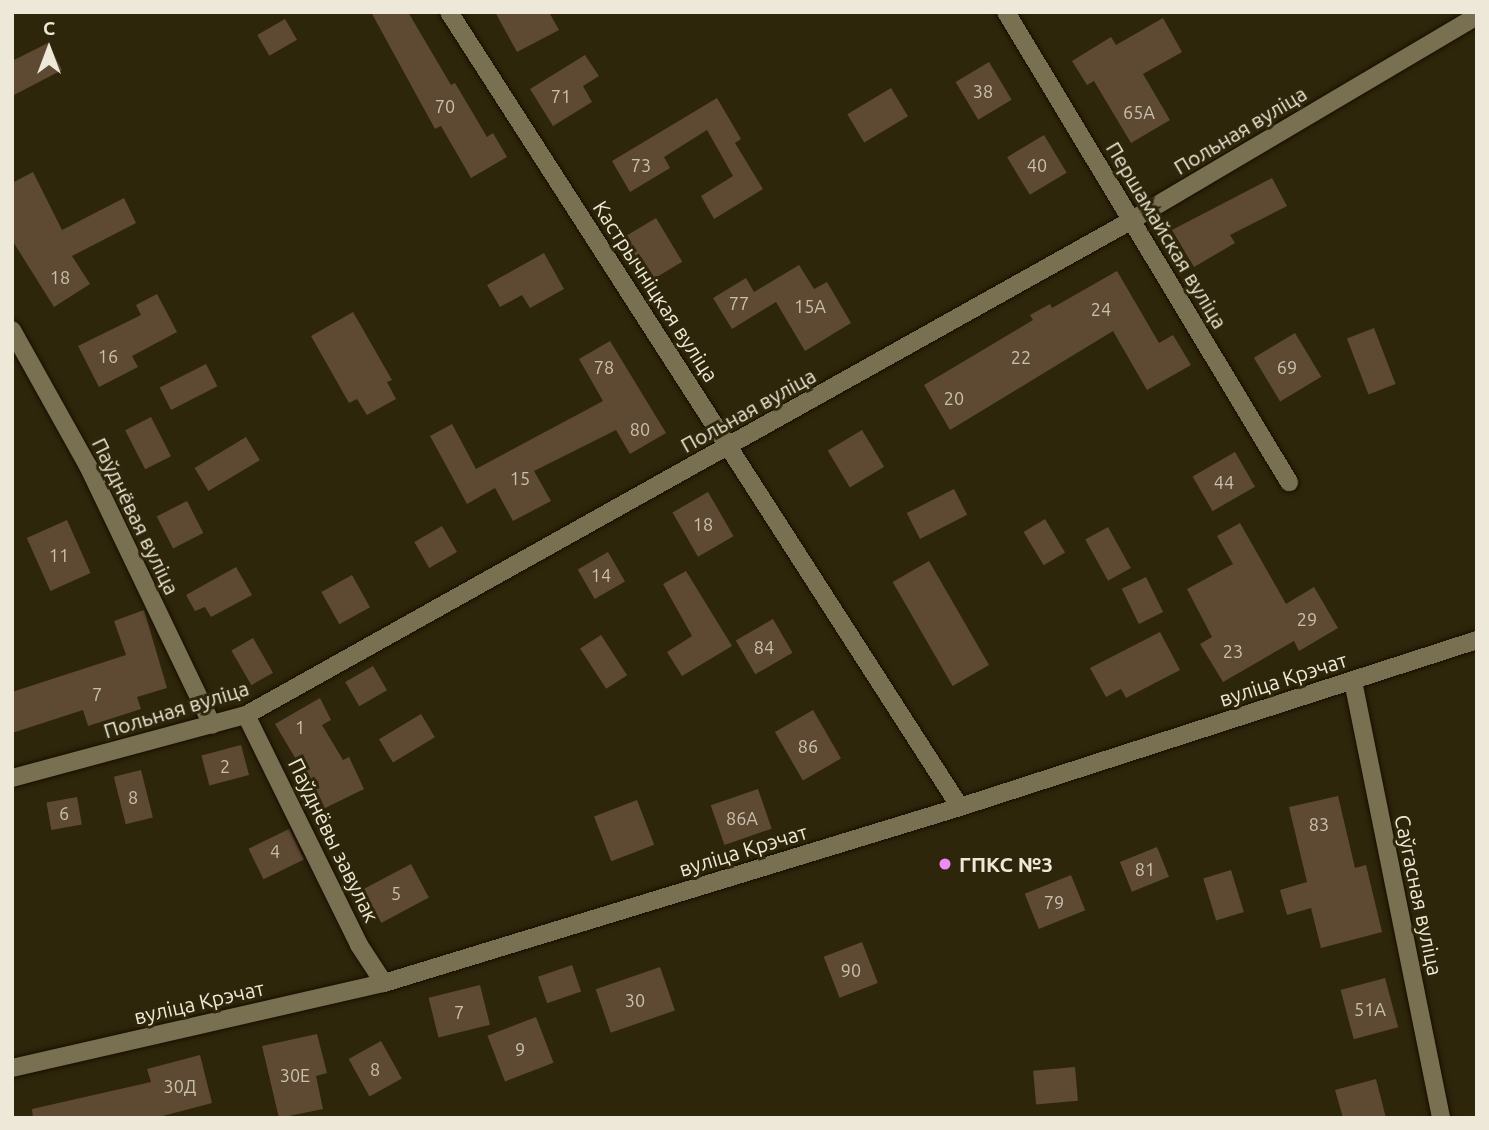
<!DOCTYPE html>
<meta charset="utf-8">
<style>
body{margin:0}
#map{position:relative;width:1489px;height:1130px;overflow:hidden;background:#2e260a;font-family:Ubuntu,sans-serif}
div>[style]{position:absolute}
.building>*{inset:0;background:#5e4932;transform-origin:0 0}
.roads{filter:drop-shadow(0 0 2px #160f00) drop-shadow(0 0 2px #160f00)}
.minor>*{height:18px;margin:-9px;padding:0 9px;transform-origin:9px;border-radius:9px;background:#797052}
.dots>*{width:19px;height:19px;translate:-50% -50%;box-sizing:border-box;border:4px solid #2e260a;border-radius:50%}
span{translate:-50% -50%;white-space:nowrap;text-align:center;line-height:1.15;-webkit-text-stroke:6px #2e260a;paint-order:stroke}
.number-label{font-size:18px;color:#c9c0ae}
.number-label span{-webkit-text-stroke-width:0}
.street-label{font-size:21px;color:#ede8d7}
.poi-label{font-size:21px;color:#ede8d7;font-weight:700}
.left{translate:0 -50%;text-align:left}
.frame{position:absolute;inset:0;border:14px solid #ede8d7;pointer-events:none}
.north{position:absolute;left:14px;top:14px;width:70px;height:70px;-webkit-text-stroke:5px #2e260a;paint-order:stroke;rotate:0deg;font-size:19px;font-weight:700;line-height:28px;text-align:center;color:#ede8d7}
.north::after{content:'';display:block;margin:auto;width:24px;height:32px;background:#ede8d7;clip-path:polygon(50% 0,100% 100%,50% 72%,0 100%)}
</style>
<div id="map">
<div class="building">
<i style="clip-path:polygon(371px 12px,408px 12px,451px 85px,455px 83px,487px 137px,493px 133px,507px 157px,471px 178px,441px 126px,435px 129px)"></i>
<i style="clip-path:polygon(495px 12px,549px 12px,559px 30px,517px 52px)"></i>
<i style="clip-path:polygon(1163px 18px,1182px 52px,1143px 74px,1170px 120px,1131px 143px,1094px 81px,1087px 85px,1072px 61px,1111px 37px,1116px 45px)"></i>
<i style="left:285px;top:19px;width:24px;height:32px;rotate:60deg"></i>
<i style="clip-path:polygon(48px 43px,62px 70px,12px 96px,12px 61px)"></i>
<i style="clip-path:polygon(585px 55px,599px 76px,583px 86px,592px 102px,553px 126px,530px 89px)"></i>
<i style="left:989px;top:62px;width:44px;height:39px;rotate:59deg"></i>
<i style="left:891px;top:88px;width:33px;height:51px;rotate:59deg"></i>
<i style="clip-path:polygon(717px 98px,741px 139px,735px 143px,763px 189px,714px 219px,701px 196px,733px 176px,707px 130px,664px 157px,670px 168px,630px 192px,612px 161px)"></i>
<i style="left:1044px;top:135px;width:44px;height:43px;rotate:59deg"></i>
<i style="clip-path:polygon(33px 172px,62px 230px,124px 198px,136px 223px,72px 256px,90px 284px,54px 307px,12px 240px,12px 183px)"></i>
<i style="clip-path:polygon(1272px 178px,1287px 206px,1230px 235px,1235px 243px,1194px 267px,1172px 230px)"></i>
<i style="left:656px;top:218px;width:51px;height:37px;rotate:59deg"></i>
<i style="clip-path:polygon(544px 253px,564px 289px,530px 308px,522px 295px,500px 307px,487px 285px)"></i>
<i style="clip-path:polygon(799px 265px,814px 289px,827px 282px,851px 323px,805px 351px,776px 302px,732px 329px,713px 298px,746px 278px,754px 292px)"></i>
<i style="clip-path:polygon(1117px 271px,1159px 343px,1173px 335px,1191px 365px,1147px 390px,1113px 331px,950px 430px,924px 385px,1033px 320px,1030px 315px,1050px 304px,1052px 308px)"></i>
<i style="clip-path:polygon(157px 294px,177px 332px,132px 356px,138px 367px,99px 387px,78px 346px,141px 315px,136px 305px)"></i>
<i style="clip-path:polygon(353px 312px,392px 380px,387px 382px,396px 399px,367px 415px,357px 399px,349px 403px,311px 336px)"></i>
<i style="left:1374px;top:328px;width:60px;height:29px;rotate:69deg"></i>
<i style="left:1295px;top:333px;width:51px;height:48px;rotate:59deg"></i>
<i style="clip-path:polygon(610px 341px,666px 433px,630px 454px,616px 430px,534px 471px,551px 501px,513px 521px,495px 488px,467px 504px,430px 436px,452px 424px,476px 469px,603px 401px,579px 359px)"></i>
<i style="left:206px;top:364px;width:25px;height:52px;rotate:63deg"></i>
<i style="left:151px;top:417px;width:44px;height:29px;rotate:63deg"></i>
<i style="left:862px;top:430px;width:43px;height:40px;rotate:59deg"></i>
<i style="left:246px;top:437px;width:27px;height:60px;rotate:59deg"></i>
<i style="left:1235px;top:452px;width:40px;height:49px;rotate:60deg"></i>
<i style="left:954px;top:489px;width:29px;height:53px;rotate:63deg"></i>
<i style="left:708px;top:492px;width:51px;height:41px;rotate:60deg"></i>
<i style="left:187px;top:501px;width:36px;height:34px;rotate:63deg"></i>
<i style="left:1045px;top:519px;width:39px;height:25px;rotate:59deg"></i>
<i style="left:67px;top:520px;width:58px;height:44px;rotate:66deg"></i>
<i style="clip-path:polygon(1240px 523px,1286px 604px,1314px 587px,1338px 628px,1299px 651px,1294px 641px,1223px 682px,1200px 644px,1212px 637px,1187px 589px,1233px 564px,1217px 536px)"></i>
<i style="left:442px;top:526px;width:30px;height:32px;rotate:60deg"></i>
<i style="left:1108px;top:527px;width:47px;height:26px;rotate:61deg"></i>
<i style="left:608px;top:552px;width:34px;height:35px;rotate:60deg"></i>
<i style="left:929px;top:561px;width:120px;height:42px;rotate:60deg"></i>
<i style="clip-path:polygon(236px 567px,252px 595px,211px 617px,205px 607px,195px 611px,186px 595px)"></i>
<i style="clip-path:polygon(686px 571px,732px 646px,682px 676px,667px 652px,692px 636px,663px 584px)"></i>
<i style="left:352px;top:575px;width:37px;height:35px;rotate:61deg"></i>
<i style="left:1146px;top:577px;width:39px;height:27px;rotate:64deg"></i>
<i style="clip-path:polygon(144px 610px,167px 688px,137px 697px,141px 709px,88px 726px,83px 710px,12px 733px,12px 692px,126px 655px,114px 621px)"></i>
<i style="left:773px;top:619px;width:39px;height:43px;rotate:60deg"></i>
<i style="clip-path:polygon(1160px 632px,1180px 670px,1126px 698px,1121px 689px,1106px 697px,1090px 668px)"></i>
<i style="left:601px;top:635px;width:48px;height:25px;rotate:57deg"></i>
<i style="left:253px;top:638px;width:40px;height:25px;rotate:60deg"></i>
<i style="left:373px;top:666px;width:28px;height:32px;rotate:60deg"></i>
<i style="clip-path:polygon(320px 698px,331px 720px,322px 725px,343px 760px,349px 757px,364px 789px,317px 812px,302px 780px,307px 778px,275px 724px)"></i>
<i style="left:813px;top:710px;width:56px;height:44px;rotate:60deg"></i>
<i style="left:421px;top:714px;width:27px;height:49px;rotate:59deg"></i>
<i style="left:241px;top:745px;width:31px;height:41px;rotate:75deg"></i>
<i style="left:141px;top:770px;width:49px;height:28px;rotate:76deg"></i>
<i style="left:758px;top:789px;width:42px;height:50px;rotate:71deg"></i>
<i style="clip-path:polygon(1338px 796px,1355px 868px,1366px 865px,1382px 932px,1321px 948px,1311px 908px,1287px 915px,1280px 890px,1307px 882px,1289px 807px)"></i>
<i style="left:77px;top:797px;width:28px;height:31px;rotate:80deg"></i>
<i style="left:637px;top:800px;width:48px;height:46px;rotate:69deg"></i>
<i style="left:289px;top:829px;width:34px;height:45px;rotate:64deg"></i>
<i style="left:1157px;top:847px;width:32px;height:40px;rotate:68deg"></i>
<i style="left:411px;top:864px;width:38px;height:54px;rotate:62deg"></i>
<i style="left:1231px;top:870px;width:44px;height:29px;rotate:73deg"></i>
<i style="left:1071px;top:875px;width:38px;height:50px;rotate:68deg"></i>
<i style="left:862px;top:942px;width:44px;height:41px;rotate:69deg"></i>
<i style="left:572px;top:965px;width:28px;height:36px;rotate:71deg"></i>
<i style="left:660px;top:967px;width:46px;height:68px;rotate:71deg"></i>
<i style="left:1385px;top:978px;width:51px;height:46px;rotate:75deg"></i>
<i style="left:480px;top:985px;width:41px;height:53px;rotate:76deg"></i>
<i style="left:536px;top:1017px;width:49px;height:52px;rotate:69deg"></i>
<i style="clip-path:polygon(317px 1034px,327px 1073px,316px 1076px,323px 1109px,279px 1118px,262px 1046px)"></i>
<i style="left:381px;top:1041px;width:43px;height:37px;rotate:61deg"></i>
<i style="clip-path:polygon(200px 1055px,212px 1103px,155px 1118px,33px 1118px,32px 1109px,151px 1082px,147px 1069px)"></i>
<i style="left:1075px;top:1067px;width:34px;height:42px;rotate:85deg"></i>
<i style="clip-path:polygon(1376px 1079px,1386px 1118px,1343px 1118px,1335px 1090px)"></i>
</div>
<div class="roads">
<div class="minor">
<i style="left:449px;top:12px;width:945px;rotate:57.27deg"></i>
<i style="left:1006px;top:12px;width:549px;rotate:58.95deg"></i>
<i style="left:12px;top:330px;width:156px;rotate:60.8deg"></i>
<i style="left:88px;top:466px;width:287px;rotate:64.4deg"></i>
<i style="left:1353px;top:681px;width:446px;rotate:78.6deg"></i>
<i style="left:246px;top:715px;width:256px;rotate:63.8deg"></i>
<i style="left:359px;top:945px;width:45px;rotate:56.7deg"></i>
<i style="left:12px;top:778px;width:242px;rotate:-15.1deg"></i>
<i style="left:246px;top:715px;width:1015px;rotate:-29.19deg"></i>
<i style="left:1132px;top:220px;width:401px;rotate:-30.6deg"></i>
<i style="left:12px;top:1068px;width:382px;rotate:-12.9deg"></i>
<i style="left:384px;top:983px;width:602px;rotate:-16.99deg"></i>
<i style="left:960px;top:807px;width:543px;rotate:-17.9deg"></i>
</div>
</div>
<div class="dots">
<i style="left:945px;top:864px;background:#f08bf6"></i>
</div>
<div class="number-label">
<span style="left:983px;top:91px">38</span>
<span style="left:561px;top:96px">71</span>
<span style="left:445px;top:106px">70</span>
<span style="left:1139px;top:112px">65А</span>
<span style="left:641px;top:165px">73</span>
<span style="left:1037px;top:165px">40</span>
<span style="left:60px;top:277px">18</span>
<span style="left:739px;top:303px">77</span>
<span style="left:810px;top:306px">15А</span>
<span style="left:1101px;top:309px">24</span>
<span style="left:108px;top:356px">16</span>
<span style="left:1021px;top:357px">22</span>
<span style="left:604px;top:367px">78</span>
<span style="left:1287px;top:367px">69</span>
<span style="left:954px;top:398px">20</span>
<span style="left:640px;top:429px">80</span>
<span style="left:520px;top:478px">15</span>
<span style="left:1224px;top:482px">44</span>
<span style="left:703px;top:524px">18</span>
<span style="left:59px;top:555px">11</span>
<span style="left:601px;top:575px">14</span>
<span style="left:1307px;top:619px">29</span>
<span style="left:764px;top:647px">84</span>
<span style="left:1233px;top:651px">23</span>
<span style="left:97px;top:694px">7</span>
<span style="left:300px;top:727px">1</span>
<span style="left:808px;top:746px">86</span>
<span style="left:225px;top:766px">2</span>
<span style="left:133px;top:797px">8</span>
<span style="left:64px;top:813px">6</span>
<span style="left:742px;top:818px">86А</span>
<span style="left:1319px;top:824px">83</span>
<span style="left:275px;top:851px">4</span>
<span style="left:1145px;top:869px">81</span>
<span style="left:396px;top:893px">5</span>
<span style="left:1054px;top:902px">79</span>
<span style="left:851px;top:970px">90</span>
<span style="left:635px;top:1000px">30</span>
<span style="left:1370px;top:1009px">51А</span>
<span style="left:459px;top:1012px">7</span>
<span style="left:520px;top:1049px">9</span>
<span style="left:375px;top:1069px">8</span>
<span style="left:295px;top:1075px">30Е</span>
<span style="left:180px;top:1086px">30Д</span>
</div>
<div class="street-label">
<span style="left:1240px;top:130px;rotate:-31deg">Польная вуліца</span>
<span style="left:1167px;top:235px;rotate:59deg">Першамайская вуліца</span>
<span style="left:656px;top:291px;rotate:57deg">Кастрычніцкая вуліца</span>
<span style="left:748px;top:410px;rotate:-29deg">Польная вуліца</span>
<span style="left:136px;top:516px;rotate:64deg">Паўднёвая вуліца</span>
<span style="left:1283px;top:679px;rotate:-18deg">вуліца Крэчат</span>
<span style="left:176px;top:709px;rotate:-17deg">Польная вуліца</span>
<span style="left:334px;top:840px;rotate:64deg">Паўднёвы завулак</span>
<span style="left:743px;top:850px;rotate:-17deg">вуліца Крэчат</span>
<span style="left:1419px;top:895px;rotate:78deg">Саўгасная вуліца</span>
<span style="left:199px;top:1002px;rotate:-13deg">вуліца Крэчат</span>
</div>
<div class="poi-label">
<span class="left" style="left:959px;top:864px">ГПКС №3</span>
</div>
<div class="frame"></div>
<div class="north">С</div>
</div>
